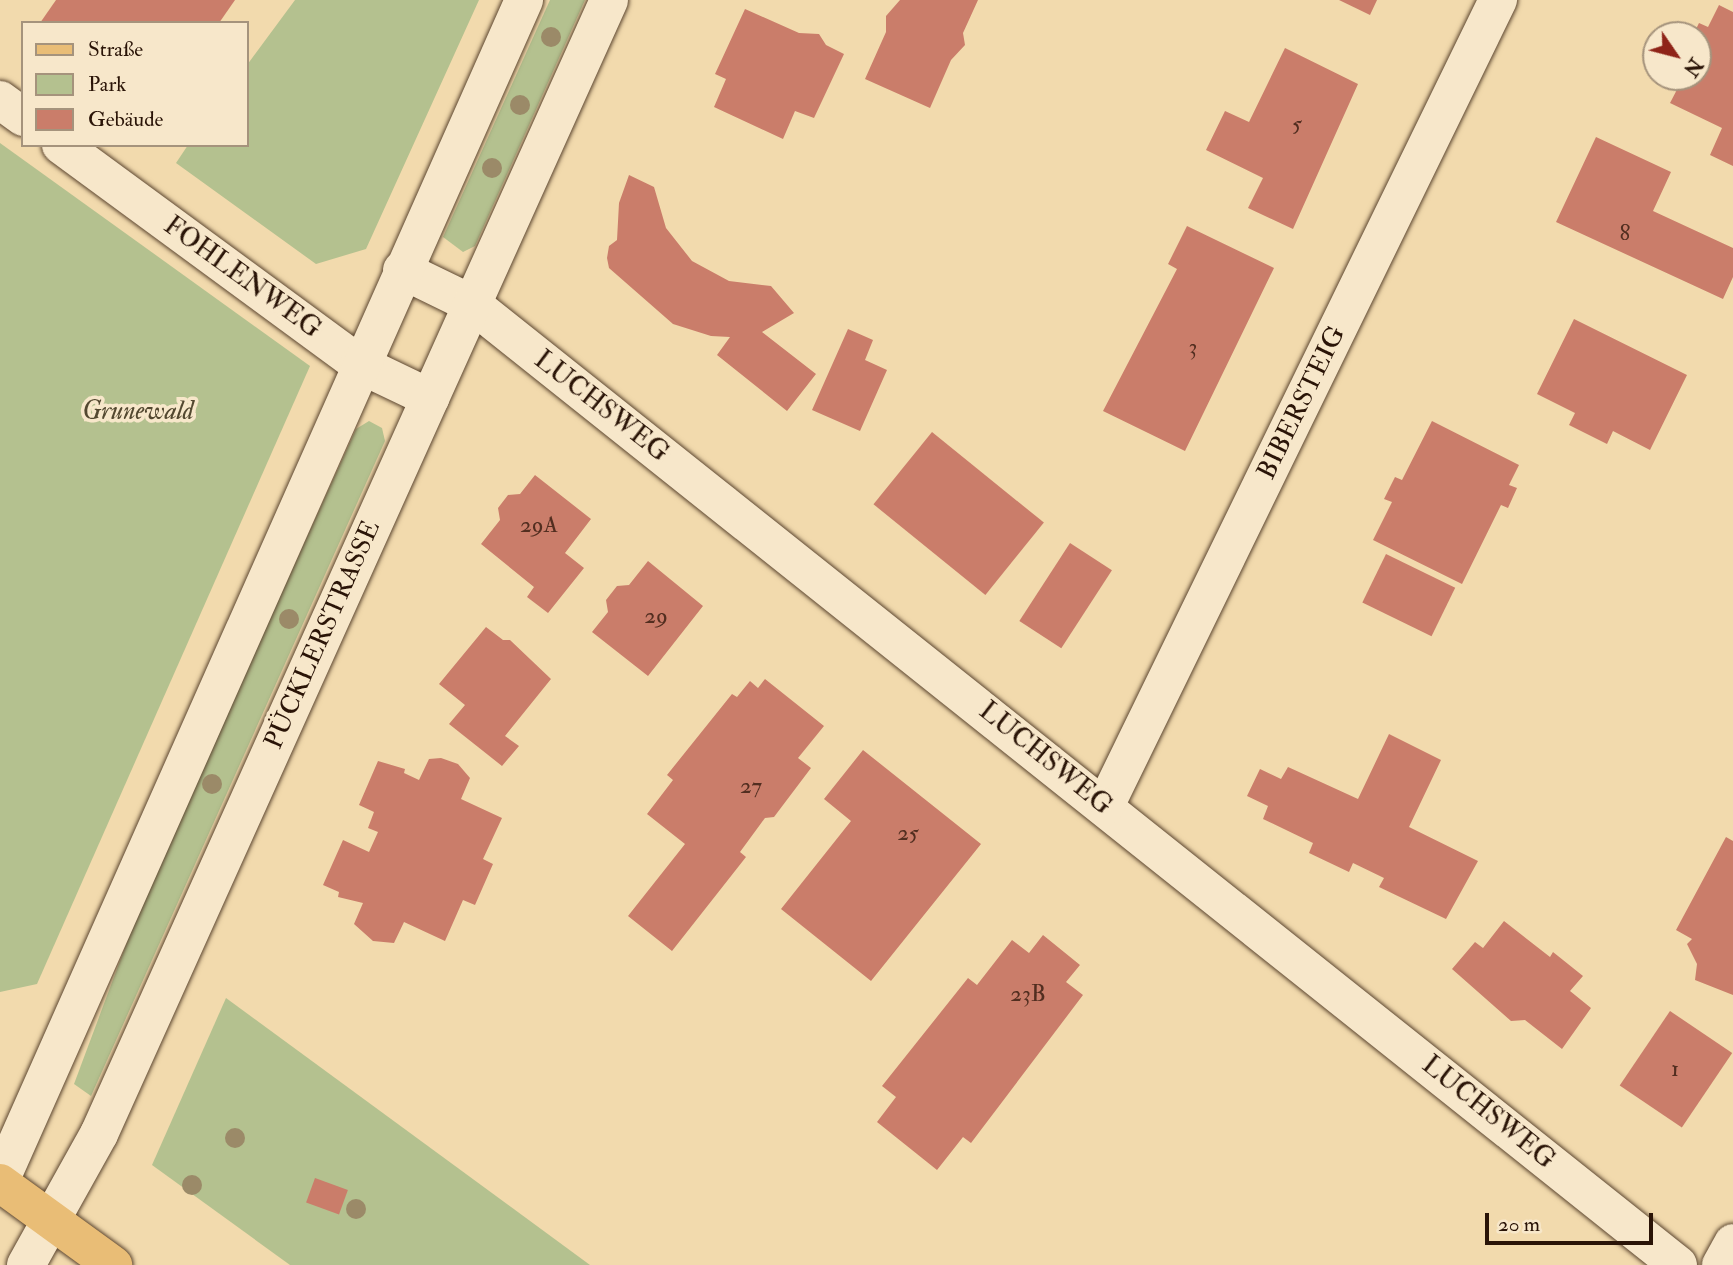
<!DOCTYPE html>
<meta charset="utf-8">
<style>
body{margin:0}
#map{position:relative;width:1733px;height:1265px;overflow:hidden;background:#f2daad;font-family:"IM FELL Double Pica",serif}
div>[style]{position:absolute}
.green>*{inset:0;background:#b4c18f}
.building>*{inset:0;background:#ca7d6a;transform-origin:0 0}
.roads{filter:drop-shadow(0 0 2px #5c4630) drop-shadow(0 0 2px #5c4630)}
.minor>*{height:38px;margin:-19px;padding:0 19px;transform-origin:19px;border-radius:19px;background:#f7e7ca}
.major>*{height:38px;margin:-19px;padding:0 19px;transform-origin:19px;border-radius:19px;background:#e9bd76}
.trees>*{width:20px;height:20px;margin:-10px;border-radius:50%;background:#9b8a68}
span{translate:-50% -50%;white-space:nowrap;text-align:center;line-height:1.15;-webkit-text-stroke:7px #f7e7ca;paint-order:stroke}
.number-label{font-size:23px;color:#522e20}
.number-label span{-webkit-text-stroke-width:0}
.street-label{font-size:26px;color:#2a1407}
.park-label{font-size:26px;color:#534830;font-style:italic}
.legend{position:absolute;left:21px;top:21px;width:228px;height:126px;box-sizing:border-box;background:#f7e7ca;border:2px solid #a5937c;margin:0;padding:9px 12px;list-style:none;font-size:21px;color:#2a1407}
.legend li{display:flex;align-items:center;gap:14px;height:35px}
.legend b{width:35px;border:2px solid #a5937c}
.north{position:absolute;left:1642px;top:21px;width:70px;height:70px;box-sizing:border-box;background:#f7e7ca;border:2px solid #a5937c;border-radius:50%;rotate:125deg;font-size:19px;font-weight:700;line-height:28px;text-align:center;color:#2a1407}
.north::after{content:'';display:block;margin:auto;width:24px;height:32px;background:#8f2418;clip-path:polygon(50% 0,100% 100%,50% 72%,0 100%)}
.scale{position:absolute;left:1485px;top:1213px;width:168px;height:32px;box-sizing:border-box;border:4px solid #2a1407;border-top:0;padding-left:9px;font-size:21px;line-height:24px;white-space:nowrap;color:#2a1407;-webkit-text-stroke:5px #f7e7ca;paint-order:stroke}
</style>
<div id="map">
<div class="green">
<i style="clip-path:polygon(295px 0,479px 0,366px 249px,316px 264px,176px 163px,188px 145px,247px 145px,247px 65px)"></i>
<i style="clip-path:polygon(550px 0,585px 0,475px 246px,463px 252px,443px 237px)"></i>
<i style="clip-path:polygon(0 143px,310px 366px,37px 984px,0 992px)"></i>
<i style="clip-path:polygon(369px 421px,382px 428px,385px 441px,91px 1096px,74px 1084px,145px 894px,356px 429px)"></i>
<i style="clip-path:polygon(226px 998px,590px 1265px,290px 1265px,152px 1165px)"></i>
</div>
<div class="building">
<i style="clip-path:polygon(56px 0,235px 0,219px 23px,40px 23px)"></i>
<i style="clip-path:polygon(900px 0,978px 0,963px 33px,965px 45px,951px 60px,930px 108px,865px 79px,886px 32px,886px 16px)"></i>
<i style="clip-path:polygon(1339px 0,1377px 0,1370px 15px)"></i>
<i style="clip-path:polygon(1719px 5px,1733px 12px,1733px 166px,1710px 155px,1722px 128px,1670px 103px,1682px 80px,1675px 77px,1698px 77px,1698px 35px,1693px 35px,1699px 23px,1708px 27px)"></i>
<i style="clip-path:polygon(745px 9px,799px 33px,819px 34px,826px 45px,844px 54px,814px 118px,795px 111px,783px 139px,714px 107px,726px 79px,715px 74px)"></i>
<i style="clip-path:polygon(1285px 48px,1358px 84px,1293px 229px,1248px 208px,1263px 178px,1206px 150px,1225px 111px,1249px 122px)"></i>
<i style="clip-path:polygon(1596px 137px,1671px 172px,1653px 211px,1733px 248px,1733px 277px,1723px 299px,1556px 222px)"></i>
<i style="clip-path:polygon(629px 175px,654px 187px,666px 228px,692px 261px,729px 281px,771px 286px,794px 313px,762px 332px,816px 374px,787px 411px,717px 355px,730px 337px,711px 336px,673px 324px,609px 268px,607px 258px,609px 246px,617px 240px,619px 203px)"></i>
<i style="clip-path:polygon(1187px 226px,1274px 268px,1185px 451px,1103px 411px,1177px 269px,1168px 264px)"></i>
<i style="clip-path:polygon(1574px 319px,1687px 375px,1650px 450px,1613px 431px,1607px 444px,1569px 425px,1575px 413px,1537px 394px)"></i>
<i style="clip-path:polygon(848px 329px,873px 340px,865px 360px,887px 370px,860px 431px,812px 410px)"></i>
<i style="clip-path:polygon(1432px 421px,1519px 465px,1509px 485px,1517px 488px,1508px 508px,1501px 505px,1462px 584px,1373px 540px,1392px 502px,1384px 499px,1395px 477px,1402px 480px)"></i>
<i style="left:932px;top:432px;width:144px;height:93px;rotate:39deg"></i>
<i style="clip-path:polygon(535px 475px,591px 519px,565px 553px,584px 568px,548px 613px,527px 597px,534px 587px,481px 544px,500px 520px,498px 508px,508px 495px,520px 494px)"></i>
<i style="left:1070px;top:543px;width:50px;height:93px;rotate:33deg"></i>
<i style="left:1386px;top:554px;width:77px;height:54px;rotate:26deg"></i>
<i style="clip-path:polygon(648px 561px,703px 606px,648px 676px,592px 632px,608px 612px,606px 600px,617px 586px,629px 585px)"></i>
<i style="clip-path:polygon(486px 627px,503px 640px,510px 640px,551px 679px,505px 736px,519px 746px,502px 766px,449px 724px,465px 705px,439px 684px)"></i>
<i style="clip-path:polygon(765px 679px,824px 726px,798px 758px,811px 768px,774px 817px,765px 818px,740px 852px,746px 857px,672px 951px,628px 916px,685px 844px,647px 814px,673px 780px,667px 775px,732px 694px,737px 697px,750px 681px,758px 688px)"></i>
<i style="clip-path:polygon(1389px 734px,1441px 760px,1409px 827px,1478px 861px,1446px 919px,1379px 887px,1384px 878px,1353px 863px,1349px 872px,1309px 853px,1313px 843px,1263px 819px,1268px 806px,1247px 796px,1260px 769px,1281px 779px,1288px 767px,1358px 799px)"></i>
<i style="clip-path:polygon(863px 750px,981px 844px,871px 981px,781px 909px,851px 821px,824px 799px)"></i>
<i style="clip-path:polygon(441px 758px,458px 764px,470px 778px,461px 799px,502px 818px,483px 859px,493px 864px,475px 905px,463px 900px,445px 941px,404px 922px,394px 943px,373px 941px,354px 924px,363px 903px,338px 897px,339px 892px,323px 885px,343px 840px,369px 852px,378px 832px,368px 828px,374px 812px,359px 805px,378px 761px,405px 769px,404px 773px,419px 780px,429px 759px)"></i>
<i style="clip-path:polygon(1726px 837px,1733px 841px,1733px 995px,1695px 980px,1697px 964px,1687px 944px,1692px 939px,1676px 930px)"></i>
<i style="clip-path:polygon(1504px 921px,1550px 957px,1553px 952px,1583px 976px,1570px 991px,1591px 1008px,1562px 1049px,1525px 1020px,1511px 1021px,1452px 969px,1475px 942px,1483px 948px)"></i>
<i style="clip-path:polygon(1043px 935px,1080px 965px,1066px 982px,1083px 995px,971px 1143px,963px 1137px,937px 1170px,877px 1122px,896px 1097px,882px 1086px,968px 978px,977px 985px,1012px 940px,1029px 953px)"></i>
<i style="left:1670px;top:1011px;width:75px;height:90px;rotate:34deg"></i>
<i style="left:315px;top:1178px;width:35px;height:26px;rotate:20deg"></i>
</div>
<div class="roads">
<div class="minor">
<i style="left:0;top:100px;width:29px;rotate:36deg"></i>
<i style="left:61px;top:145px;width:370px;rotate:36.3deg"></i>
<i style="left:359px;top:364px;width:79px;rotate:25.6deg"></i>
<i style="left:402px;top:270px;width:78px;rotate:25.9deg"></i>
<i style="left:472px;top:304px;width:1542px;rotate:38.55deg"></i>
<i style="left:1105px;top:806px;width:897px;rotate:-64.01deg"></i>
<i style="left:0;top:1181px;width:1292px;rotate:-66.07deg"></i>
<i style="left:26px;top:1265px;width:150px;rotate:-60.9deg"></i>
<i style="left:99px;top:1134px;width:1243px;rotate:-65.78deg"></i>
<i style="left:1721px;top:1265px;width:25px;rotate:-61deg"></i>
</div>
<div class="major">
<i style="left:0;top:1183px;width:140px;rotate:36deg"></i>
</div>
</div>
<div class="trees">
<i style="left:551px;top:37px"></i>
<i style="left:520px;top:105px"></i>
<i style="left:492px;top:168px"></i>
<i style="left:289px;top:619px"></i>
<i style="left:212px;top:784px"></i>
<i style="left:235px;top:1138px"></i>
<i style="left:192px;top:1185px"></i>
<i style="left:356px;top:1209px"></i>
</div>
<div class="number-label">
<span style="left:1297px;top:124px">5</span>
<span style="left:1625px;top:233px">8</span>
<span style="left:1193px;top:347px">3</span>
<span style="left:539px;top:525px">29A</span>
<span style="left:656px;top:616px">29</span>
<span style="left:751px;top:786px">27</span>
<span style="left:908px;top:833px">25</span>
<span style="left:1028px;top:994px">23B</span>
<span style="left:1675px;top:1069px">1</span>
</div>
<div class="street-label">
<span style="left:242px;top:278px;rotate:36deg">FOHLENWEG</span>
<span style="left:1302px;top:403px;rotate:-64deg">BIBERSTEIG</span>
<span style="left:601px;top:407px;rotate:38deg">LUCHSWEG</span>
<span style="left:323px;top:635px;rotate:-66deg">PÜCKLERSTRASSE</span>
<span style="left:1045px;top:759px;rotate:39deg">LUCHSWEG</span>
<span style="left:1488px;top:1113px;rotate:39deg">LUCHSWEG</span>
</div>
<div class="park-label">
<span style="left:138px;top:412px">Grunewald</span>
</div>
<ul class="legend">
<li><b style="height:9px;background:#e9bd76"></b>Straße</li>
<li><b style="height:19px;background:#b4c18f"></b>Park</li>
<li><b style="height:19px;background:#ca7d6a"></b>Gebäude</li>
</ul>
<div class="north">N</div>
<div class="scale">20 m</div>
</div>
